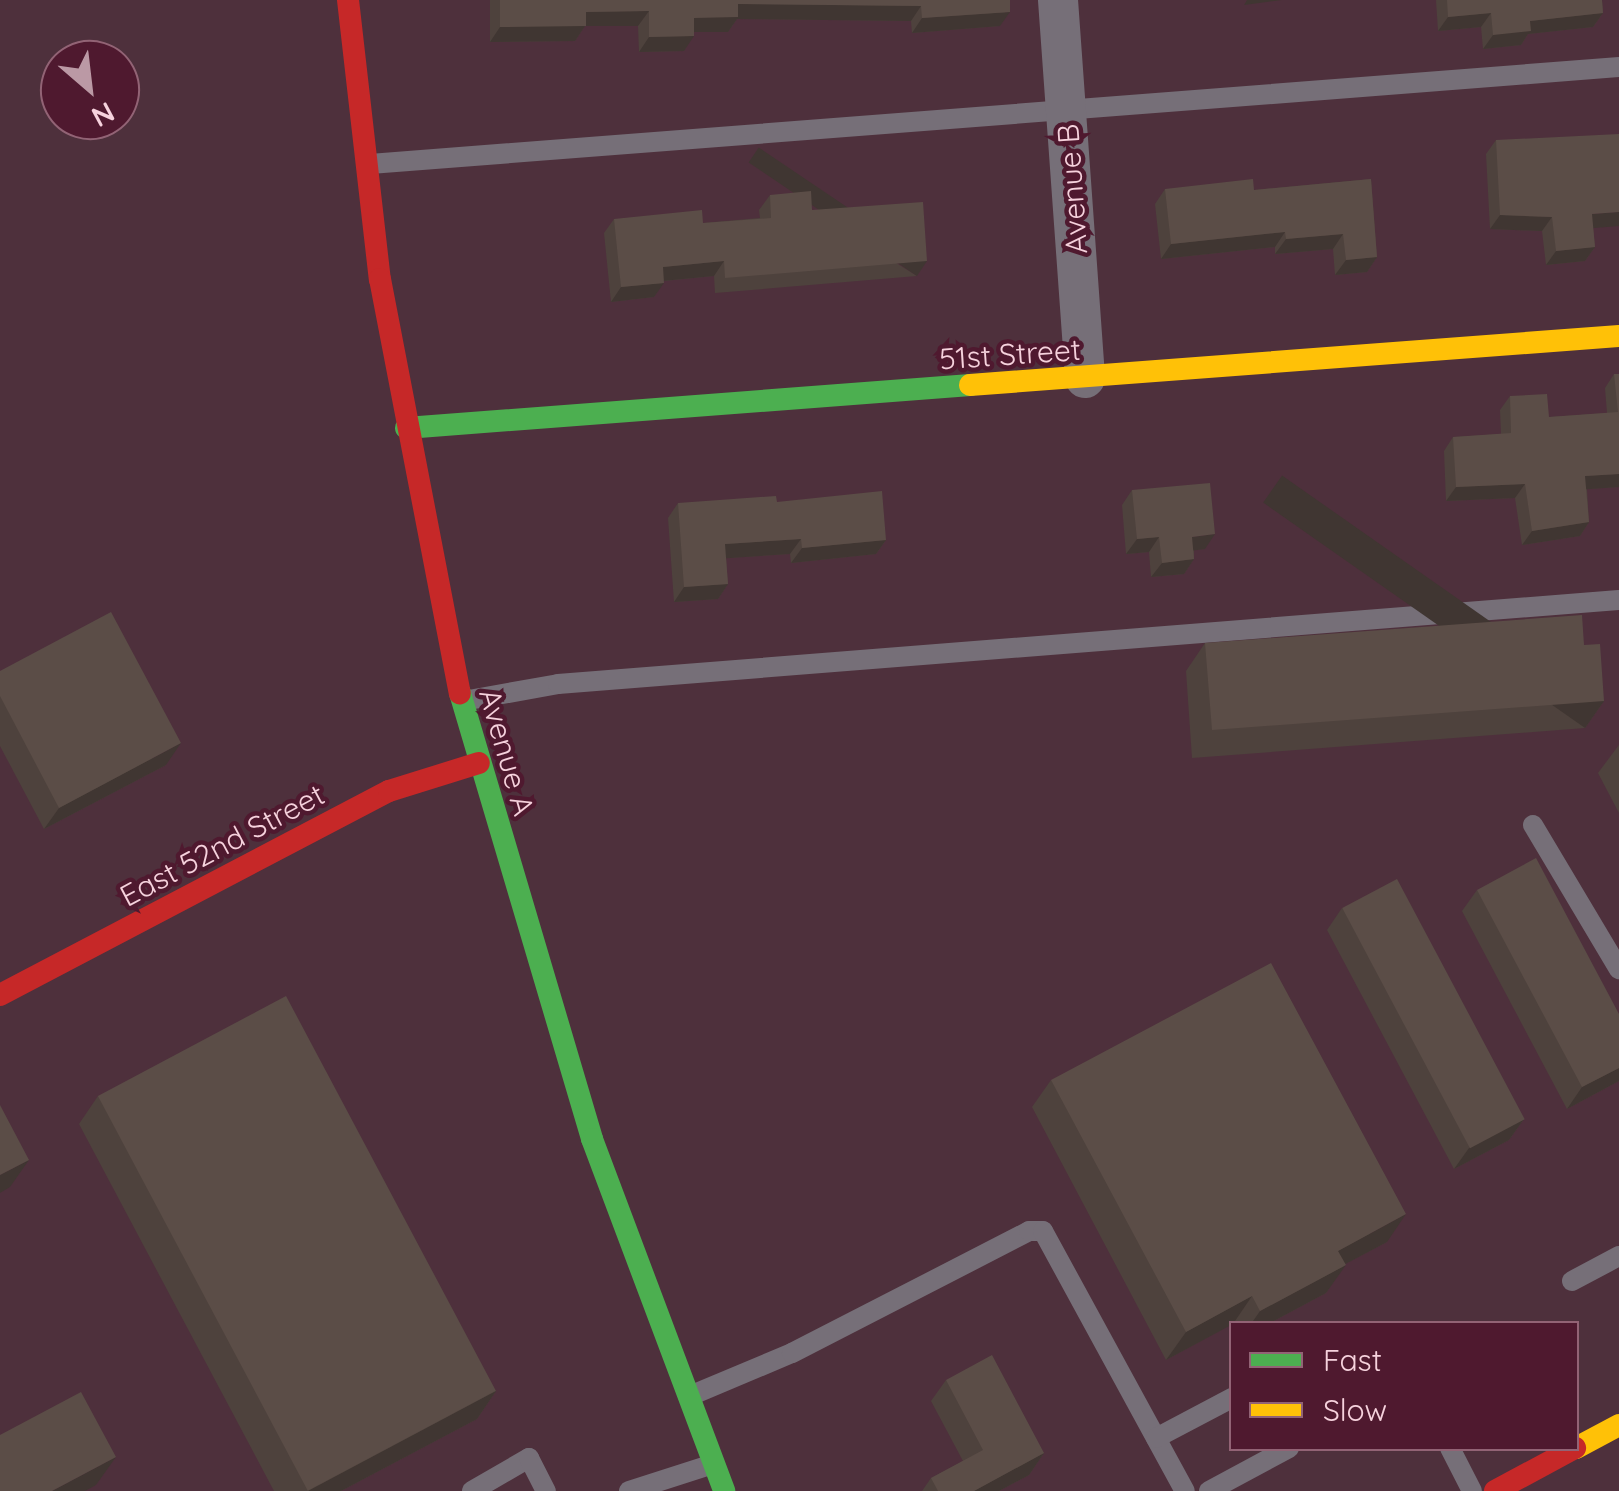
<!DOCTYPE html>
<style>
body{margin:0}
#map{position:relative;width:1619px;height:1491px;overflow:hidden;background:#4e303c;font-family:Quicksand,sans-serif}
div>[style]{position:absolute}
.lane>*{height:20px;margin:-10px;padding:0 10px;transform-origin:10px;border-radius:10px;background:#766f78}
.street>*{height:40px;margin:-20px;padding:0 20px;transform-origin:20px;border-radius:20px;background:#766f78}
.fast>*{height:22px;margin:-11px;padding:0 11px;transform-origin:11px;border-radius:11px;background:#4caf50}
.slow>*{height:22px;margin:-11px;padding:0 11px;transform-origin:11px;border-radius:11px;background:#ffc107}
.jam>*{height:22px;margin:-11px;padding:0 11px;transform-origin:11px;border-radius:11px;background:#c62828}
.wall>*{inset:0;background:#4e423d}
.shaded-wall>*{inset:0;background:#403632;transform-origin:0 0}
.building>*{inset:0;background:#5b4d47;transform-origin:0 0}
span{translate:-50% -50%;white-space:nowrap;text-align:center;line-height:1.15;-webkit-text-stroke:9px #4f192f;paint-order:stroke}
.street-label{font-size:30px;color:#f6d2dd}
.legend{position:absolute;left:1229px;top:1321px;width:350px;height:130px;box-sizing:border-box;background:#4f192f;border:2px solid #926375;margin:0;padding:12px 18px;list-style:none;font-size:30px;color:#f6d2dd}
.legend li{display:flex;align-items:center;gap:20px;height:50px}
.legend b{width:50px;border:2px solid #926375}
.north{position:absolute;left:40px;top:40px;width:100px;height:100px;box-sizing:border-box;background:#4f192f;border:2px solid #926375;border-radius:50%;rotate:152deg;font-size:28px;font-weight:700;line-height:40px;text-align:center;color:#f6d2dd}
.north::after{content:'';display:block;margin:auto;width:35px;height:45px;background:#bb99a5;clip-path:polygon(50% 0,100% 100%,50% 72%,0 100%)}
</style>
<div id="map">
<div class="lane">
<i style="left:370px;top:164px;width:1253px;rotate:-4.44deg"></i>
<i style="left:463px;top:701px;width:97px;rotate:-10.1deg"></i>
<i style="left:558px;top:684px;width:1064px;rotate:-4.53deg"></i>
<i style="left:1533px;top:825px;width:168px;rotate:59.2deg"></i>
<i style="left:1572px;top:1281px;width:53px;rotate:-28deg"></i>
<i style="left:692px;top:1395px;width:108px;rotate:-22.8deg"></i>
<i style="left:792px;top:1353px;width:267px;rotate:-27.2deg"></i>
<i style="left:1029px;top:1231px;width:14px"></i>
<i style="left:1043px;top:1231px;width:296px;rotate:61.4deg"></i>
<i style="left:1156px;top:1438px;width:86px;rotate:-27.8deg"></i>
<i style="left:1450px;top:1448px;width:48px;rotate:62.9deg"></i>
<i style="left:472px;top:1491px;width:66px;rotate:-30.1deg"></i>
<i style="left:529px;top:1458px;width:37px;rotate:63deg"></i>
<i style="left:629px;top:1491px;width:85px;rotate:-17.8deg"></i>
<i style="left:1209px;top:1491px;width:91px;rotate:-28.3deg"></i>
</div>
<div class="street">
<i style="left:1058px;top:0;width:379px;rotate:85.9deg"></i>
</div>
<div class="fast">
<i style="left:406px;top:428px;width:566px;rotate:-4.36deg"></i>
<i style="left:460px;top:693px;width:465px;rotate:73.5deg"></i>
<i style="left:592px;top:1139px;width:376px;rotate:69.4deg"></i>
</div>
<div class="slow">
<i style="left:970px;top:385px;width:651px;rotate:-4.32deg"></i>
<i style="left:1576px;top:1448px;width:49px;rotate:-28.1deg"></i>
</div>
<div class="jam">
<i style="left:348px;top:0;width:281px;rotate:83.5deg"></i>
<i style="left:380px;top:279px;width:422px;rotate:79.1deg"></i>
<i style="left:0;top:995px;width:439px;rotate:-27.7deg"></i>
<i style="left:389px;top:791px;width:94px;rotate:-17.3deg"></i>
<i style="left:1495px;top:1491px;width:91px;rotate:-28.3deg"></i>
</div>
<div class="wall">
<i style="clip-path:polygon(490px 0,1010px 0,1000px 26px,912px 33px,911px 21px,737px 19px,728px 32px,694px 32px,684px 51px,639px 52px,638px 26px,585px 26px,575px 41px,490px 42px)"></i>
<i style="clip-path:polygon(1436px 0,1602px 0,1603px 13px,1593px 27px,1528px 34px,1521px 45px,1483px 49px,1481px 27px,1438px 31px)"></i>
<i style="clip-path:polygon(1496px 140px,1593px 228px,1595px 247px,1585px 261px,1546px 265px,1542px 231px,1490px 229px,1486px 154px)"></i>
<i style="clip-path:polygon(1371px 179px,1377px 257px,1367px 272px,1335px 275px,1333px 249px,1275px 254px,1275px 247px,1161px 259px,1155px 204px,1165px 189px,1254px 190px)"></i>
<i style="clip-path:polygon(770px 195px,812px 210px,917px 276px,715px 293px,714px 276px,664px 281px,654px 297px,611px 302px,604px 233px,614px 219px,703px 223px,760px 218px,759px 210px)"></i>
<i style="clip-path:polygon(1614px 374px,1619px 374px,1619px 487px,1587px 489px,1589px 522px,1580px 536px,1522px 545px,1515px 498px,1446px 501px,1444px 451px,1453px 437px,1501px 434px,1500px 410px,1510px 396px,1549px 417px,1607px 413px,1605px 388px)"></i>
<i style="clip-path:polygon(1132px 490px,1205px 549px,1194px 550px,1194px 559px,1184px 574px,1151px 577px,1149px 552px,1126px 554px,1122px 505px)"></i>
<i style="clip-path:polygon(777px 502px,886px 540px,876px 554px,791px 563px,790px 554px,726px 558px,728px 584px,718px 599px,674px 602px,668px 518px,678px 503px)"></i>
<i style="clip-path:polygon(1205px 643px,1584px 645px,1604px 701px,1585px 728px,1192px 758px,1186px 671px)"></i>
<i style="clip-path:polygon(0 671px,166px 765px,44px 829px,0 746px)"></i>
<i style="clip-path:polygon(1619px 745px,1619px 813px,1598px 773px)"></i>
<i style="clip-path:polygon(1477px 890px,1619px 1014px,1619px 1081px,1567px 1109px,1462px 911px)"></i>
<i style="clip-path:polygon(1342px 908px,1524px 1119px,1509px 1140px,1454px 1169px,1327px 930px)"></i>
<i style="clip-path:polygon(1051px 1080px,1387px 1242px,1345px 1264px,1326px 1293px,1268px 1324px,1232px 1324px,1166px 1360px,1032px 1107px)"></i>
<i style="clip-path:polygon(98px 1096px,496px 1391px,477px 1419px,341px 1491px,274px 1491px,79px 1124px)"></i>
<i style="clip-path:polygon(946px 1380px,1044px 1453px,1029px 1475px,999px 1491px,922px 1491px,931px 1478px,963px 1461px,931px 1401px)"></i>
</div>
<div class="shaded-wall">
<i style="clip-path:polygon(1247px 0,1282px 0,1244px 5px)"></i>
<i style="clip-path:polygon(738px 4px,921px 6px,911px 21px,737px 19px,728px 32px,683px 32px,694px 18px)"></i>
<i style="clip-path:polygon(649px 11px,638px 26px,585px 26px,575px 41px,490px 42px,500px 27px,586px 12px)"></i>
<i style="clip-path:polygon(1010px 12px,1000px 26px,912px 33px,922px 18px)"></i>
<i style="clip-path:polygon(1491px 13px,1481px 27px,1438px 31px,1448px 17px)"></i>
<i style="clip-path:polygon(1603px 13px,1593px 27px,1528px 34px,1521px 45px,1483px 49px,1493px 35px,1530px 21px)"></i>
<i style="clip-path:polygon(694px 36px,684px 51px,639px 52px,649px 37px)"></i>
<i style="clip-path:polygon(1619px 212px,1619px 226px,1582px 229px,1592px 214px)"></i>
<i style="clip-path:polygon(1500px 215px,1552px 217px,1542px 231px,1490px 229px)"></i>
<i style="clip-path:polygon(1285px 232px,1275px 247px,1161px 259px,1171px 244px)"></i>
<i style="clip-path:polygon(1343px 234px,1333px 249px,1275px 254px,1286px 239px)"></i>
<i style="clip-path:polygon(1595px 247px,1585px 261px,1546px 265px,1556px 251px)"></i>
<i style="clip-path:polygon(1377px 257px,1367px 272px,1335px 275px,1346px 260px)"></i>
<i style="clip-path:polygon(724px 261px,714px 276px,652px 282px,663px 267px)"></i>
<i style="left:927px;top:261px;width:18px;height:203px;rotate:124deg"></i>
<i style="clip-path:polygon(664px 283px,654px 297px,611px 302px,621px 287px)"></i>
<i style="clip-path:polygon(1619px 474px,1619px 487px,1576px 490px,1585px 476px)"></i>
<i style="clip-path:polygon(1525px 484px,1515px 498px,1446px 501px,1456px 487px)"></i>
<i style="clip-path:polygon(1589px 522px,1580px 536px,1522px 545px,1532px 531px)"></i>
<i style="clip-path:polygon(1215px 534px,1205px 549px,1182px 552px,1192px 537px)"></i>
<i style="clip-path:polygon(1159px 537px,1149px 552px,1126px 554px,1137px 539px)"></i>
<i style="clip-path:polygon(801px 539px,790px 554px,715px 559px,725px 544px)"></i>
<i style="clip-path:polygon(886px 540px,876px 554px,791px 563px,802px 548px)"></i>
<i style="clip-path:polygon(1194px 559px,1184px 574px,1151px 577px,1162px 563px)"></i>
<i style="clip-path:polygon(728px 584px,718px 599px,674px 602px,684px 587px)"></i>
<i style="left:1604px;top:701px;width:33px;height:393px;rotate:125deg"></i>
<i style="clip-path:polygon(181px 743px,166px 765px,44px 829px,59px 808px)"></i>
<i style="clip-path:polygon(1619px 1068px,1619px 1081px,1567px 1109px,1582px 1087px)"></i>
<i style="clip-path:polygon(1524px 1119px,1509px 1140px,1454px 1169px,1469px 1148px)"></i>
<i style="clip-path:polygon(29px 1160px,10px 1187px,0 1193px,0 1175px)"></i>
<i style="clip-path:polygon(1406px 1214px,1387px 1242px,1319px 1278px,1338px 1251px)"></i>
<i style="clip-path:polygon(1346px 1265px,1326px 1293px,1268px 1324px,1251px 1324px,1260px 1311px)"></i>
<i style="clip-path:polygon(1252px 1296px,1233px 1324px,1166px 1360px,1186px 1332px)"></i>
<i style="clip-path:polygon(496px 1391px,477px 1419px,341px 1491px,308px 1491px)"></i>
<i style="clip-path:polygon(1044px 1453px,1029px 1475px,999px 1491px,974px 1491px)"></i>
<i style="clip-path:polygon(116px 1457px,96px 1485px,85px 1491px,52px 1491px)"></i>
</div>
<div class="building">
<i style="clip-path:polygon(500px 0,1010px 0,1010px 12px,922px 18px,921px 6px,738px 4px,738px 17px,694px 18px,694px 36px,649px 37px,649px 11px,586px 12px,586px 26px,500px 27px)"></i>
<i style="clip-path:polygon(1447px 0,1602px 0,1603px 13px,1530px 21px,1531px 31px,1493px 35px,1491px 13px,1448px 17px)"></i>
<i style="clip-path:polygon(1619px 134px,1619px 212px,1592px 214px,1595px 247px,1556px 251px,1552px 217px,1500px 215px,1496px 140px)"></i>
<i style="clip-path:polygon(1253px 179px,1254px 190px,1371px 179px,1377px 257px,1346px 260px,1343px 234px,1286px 239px,1285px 232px,1171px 244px,1165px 189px)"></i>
<i style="clip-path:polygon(811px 191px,812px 210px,923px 202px,927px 261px,725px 278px,724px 261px,663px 267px,664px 283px,621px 287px,614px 219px,702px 210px,703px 223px,771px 218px,770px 195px)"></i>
<i style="clip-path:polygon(1614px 374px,1619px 374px,1619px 474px,1585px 476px,1589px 522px,1532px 531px,1525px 484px,1456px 487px,1453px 437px,1511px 433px,1510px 396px,1547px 394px,1549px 417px,1618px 412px)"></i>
<i style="clip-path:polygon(1210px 483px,1215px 534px,1192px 537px,1194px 559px,1162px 563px,1159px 537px,1137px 539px,1132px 490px)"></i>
<i style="clip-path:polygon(882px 491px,886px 540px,802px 548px,801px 539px,725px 544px,728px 584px,684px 587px,678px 503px,776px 496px,777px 502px)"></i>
<i style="clip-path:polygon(111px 612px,181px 743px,59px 808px,0 696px,0 671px)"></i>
<i style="clip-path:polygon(1582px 615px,1584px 645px,1600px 644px,1604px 701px,1212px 730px,1205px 643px)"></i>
<i style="clip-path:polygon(1536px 858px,1619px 1014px,1619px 1068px,1582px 1087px,1477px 890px)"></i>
<i style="left:1397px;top:879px;width:272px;height:62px;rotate:62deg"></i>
<i style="clip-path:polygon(1271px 963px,1406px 1214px,1338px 1251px,1346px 1265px,1260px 1311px,1252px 1296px,1186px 1332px,1051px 1080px)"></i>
<i style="left:286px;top:996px;width:447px;height:213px;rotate:62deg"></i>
<i style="clip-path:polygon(0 1105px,29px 1160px,0 1175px)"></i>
<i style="clip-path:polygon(992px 1355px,1044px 1453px,974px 1491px,938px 1491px,931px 1478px,983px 1450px,946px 1380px)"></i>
<i style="clip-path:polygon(81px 1392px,116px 1457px,52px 1491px,0 1491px,0 1435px)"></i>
</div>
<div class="street-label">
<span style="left:1072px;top:189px;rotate:-94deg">Avenue B</span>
<span style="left:1010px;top:354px;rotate:-4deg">51st Street</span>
<span style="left:507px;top:752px;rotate:74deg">Avenue A</span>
<span style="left:222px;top:845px;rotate:-28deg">East 52nd Street</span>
</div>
<ul class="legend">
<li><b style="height:12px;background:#4caf50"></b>Fast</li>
<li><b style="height:12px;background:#ffc107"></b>Slow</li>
</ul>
<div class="north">N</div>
</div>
